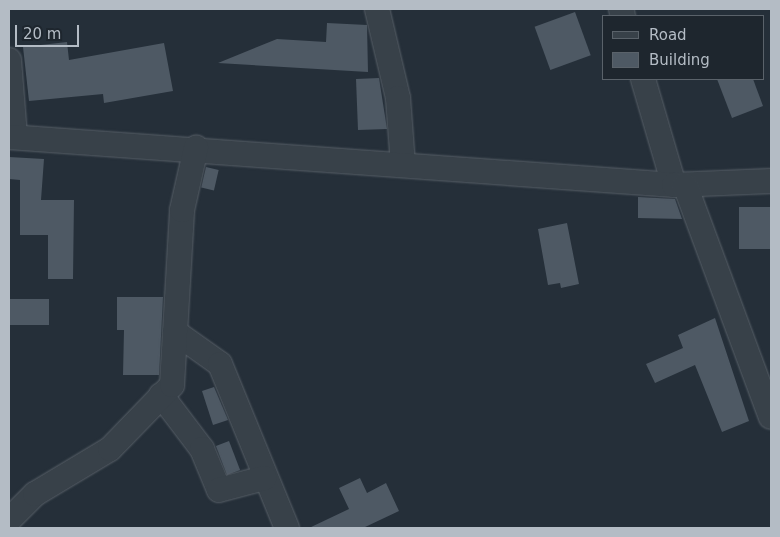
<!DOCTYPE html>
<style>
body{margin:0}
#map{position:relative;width:780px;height:537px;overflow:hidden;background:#252f39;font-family:"DejaVu Sans",sans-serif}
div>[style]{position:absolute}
.building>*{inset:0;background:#4e5964;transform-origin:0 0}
.roads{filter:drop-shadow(0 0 1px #575f67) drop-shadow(0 0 1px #575f67)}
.minor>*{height:24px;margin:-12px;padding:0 12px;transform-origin:12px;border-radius:12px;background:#384149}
span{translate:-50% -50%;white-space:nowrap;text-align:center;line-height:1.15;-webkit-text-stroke:4px #1e262e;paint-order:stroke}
.frame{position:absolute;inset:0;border:10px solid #b4bcc5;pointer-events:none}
.legend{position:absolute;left:602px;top:15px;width:162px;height:65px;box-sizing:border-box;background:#1e262e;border:1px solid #5a626a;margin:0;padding:6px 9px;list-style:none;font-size:15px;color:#b4bcc5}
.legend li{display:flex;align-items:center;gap:10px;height:25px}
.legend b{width:25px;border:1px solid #5a626a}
.scale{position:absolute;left:15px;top:25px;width:64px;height:22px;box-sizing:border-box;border:2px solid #b4bcc5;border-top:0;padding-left:6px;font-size:15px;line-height:18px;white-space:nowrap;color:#b4bcc5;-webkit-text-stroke:4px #1e262e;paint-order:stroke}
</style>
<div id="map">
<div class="building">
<i style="left:575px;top:12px;width:46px;height:43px;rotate:70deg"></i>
<i style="clip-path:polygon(327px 23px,367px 25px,368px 72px,218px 63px,277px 39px,326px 42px)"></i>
<i style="clip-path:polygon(67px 42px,69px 60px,164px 43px,173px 91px,104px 103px,103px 94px,29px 101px,23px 47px)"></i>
<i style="clip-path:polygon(379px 78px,387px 129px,358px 130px,356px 79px)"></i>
<i style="clip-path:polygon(717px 79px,753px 79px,763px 106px,732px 118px)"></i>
<i style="clip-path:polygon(9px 157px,44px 159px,41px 200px,74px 200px,73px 279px,48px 279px,48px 235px,20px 235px,20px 180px,9px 179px)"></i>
<i style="left:206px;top:167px;width:13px;height:21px;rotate:13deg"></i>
<i style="clip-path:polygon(638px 197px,675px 199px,682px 219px,638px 218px)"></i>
<i style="left:771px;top:207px;width:42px;height:32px;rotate:90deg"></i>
<i style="clip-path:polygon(567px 223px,579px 284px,561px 288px,560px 283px,548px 285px,538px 229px)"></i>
<i style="clip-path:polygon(117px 297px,163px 297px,159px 375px,123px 375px,124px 330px,117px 330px)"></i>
<i style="left:49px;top:299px;width:26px;height:40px;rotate:90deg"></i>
<i style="clip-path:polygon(715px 318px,749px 421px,722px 432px,695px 365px,655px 383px,646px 364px,683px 348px,678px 335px)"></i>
<i style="clip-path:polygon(214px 387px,228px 420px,213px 425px,202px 391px)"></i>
<i style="left:229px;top:441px;width:31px;height:14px;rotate:69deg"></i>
<i style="clip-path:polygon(360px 478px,367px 493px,386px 483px,399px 511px,363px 528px,309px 528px,349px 509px,339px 488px)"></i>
</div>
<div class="roads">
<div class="minor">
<i style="left:377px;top:9px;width:91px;rotate:76.7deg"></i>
<i style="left:398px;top:98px;width:66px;rotate:85.7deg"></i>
<i style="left:621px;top:9px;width:7px;rotate:74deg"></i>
<i style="left:9px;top:60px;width:77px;rotate:85.5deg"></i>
<i style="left:643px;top:79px;width:110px;rotate:73.7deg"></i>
<i style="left:9px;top:137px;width:667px;rotate:4.13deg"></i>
<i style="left:674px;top:185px;width:97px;rotate:-2.4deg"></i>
<i style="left:685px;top:185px;width:247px;rotate:69.7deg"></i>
<i style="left:175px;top:332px;width:55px;rotate:35.4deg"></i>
<i style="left:220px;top:364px;width:177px;rotate:67.8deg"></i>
<i style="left:161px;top:395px;width:68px;rotate:52.8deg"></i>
<i style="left:202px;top:449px;width:44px;rotate:67.5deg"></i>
<i style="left:219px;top:490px;width:47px;rotate:-14.9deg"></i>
<i style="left:9px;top:520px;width:37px;rotate:-45deg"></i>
<i style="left:35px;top:494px;width:87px;rotate:-31deg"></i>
<i style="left:110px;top:449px;width:89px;rotate:-45.9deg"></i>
<i style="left:172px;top:385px;width:175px;rotate:-86.7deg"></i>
<i style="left:182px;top:210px;width:64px;rotate:-77.3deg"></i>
</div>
</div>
<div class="frame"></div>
<ul class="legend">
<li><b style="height:6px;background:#384149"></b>Road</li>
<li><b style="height:14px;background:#4e5964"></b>Building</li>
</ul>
<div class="scale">20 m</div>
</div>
